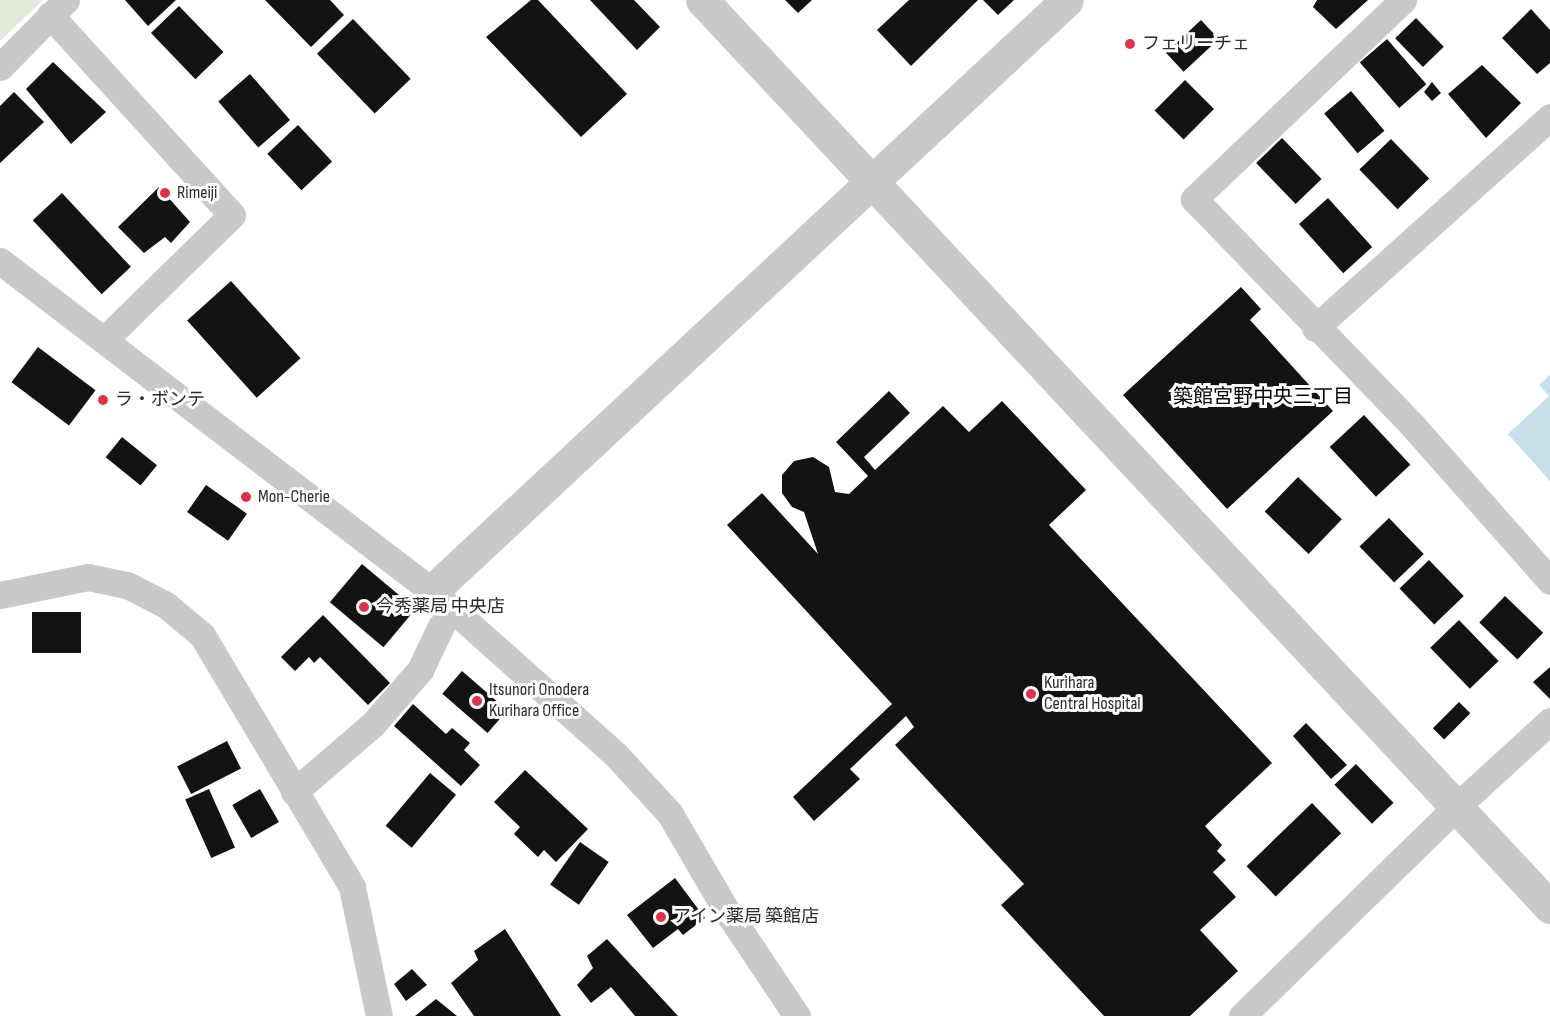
<!DOCTYPE html>
<meta charset="utf-8">
<style>
body{margin:0}
#map{position:relative;width:1550px;height:1016px;overflow:hidden;background:#fff;font-family:"Sofia Sans Condensed","Noto Sans JP",sans-serif}
div>[style]{position:absolute}
.green>*{inset:0;background:#e4eada}
.water>*{inset:0;background:#c6dfea}
.building>*{inset:0;background:#131313;transform-origin:0 0}
.minor>*{height:27px;margin:-13.5px;padding:0 13.5px;transform-origin:13.5px;border-radius:13.5px;background:#c9c9c9}
.tertiary>*{height:33px;margin:-16.5px;padding:0 16.5px;transform-origin:16.5px;border-radius:16.5px;background:#c9c9c9}
.dots>*{width:16px;height:16px;translate:-50% -50%;box-sizing:border-box;border:3px solid #fff;border-radius:50%}
span{translate:-50% -50%;white-space:nowrap;text-align:center;line-height:1.15;-webkit-text-stroke:6px #fff;paint-order:stroke}
.poi-label{font-size:18px;color:#2c2c2c}
.left{translate:0 -50%;text-align:left}
.neighbourhood-label{font-size:20px;color:#000}
</style>
<div id="map">
<div class="green">
<i style="clip-path:polygon(0 0,43px 0,0 41px)"></i>
</div>
<div class="water">
<i style="clip-path:polygon(1550px 375px,1550px 481px,1508px 434px,1549px 396px,1539px 385px)"></i>
</div>
<div class="building">
<i style="clip-path:polygon(125px 0,176px 0,148px 26px)"></i>
<i style="clip-path:polygon(265px 0,330px 0,344px 15px,311px 47px)"></i>
<i style="clip-path:polygon(531px 0,538px 0,627px 94px,581px 137px,486px 37px)"></i>
<i style="clip-path:polygon(590px 0,634px 0,660px 27px,637px 50px)"></i>
<i style="clip-path:polygon(785px 0,812px 0,798px 13px)"></i>
<i style="clip-path:polygon(909px 0,978px 0,911px 66px,877px 30px)"></i>
<i style="clip-path:polygon(983px 0,1014px 0,998px 15px)"></i>
<i style="clip-path:polygon(1317px 0,1368px 0,1336px 29px,1313px 7px)"></i>
<i style="left:179px;top:6px;width:64px;height:39px;rotate:46deg"></i>
<i style="clip-path:polygon(1531px 9px,1550px 30px,1550px 63px,1537px 74px,1502px 38px)"></i>
<i style="left:1416px;top:18px;width:40px;height:29px;rotate:46deg"></i>
<i style="left:353px;top:19px;width:83px;height:50px;rotate:46deg"></i>
<i style="left:1201px;top:20px;width:26px;height:48px;rotate:47deg"></i>
<i style="left:1387px;top:39px;width:60px;height:36px;rotate:49deg"></i>
<i style="clip-path:polygon(53px 62px,106px 112px,71px 144px,26px 89px)"></i>
<i style="clip-path:polygon(1482px 65px,1521px 103px,1486px 138px,1448px 94px)"></i>
<i style="left:250px;top:74px;width:61px;height:42px;rotate:49deg"></i>
<i style="left:1185px;top:80px;width:41px;height:43px;rotate:45deg"></i>
<i style="clip-path:polygon(1432px 82px,1441px 93px,1432px 101px,1424px 92px)"></i>
<i style="left:1351px;top:91px;width:52px;height:35px;rotate:50deg"></i>
<i style="clip-path:polygon(14px 92px,44px 122px,0 163px,0 106px)"></i>
<i style="left:298px;top:125px;width:50px;height:42px;rotate:47deg"></i>
<i style="left:1282px;top:138px;width:57px;height:36px;rotate:46deg"></i>
<i style="left:1391px;top:139px;width:55px;height:44px;rotate:46deg"></i>
<i style="clip-path:polygon(159px 187px,190px 222px,171px 243px,165px 237px,144px 253px,118px 227px)"></i>
<i style="left:62px;top:193px;width:101px;height:40px;rotate:47deg"></i>
<i style="left:1328px;top:198px;width:66px;height:39px;rotate:48deg"></i>
<i style="left:231px;top:281px;width:104px;height:59px;rotate:48deg"></i>
<i style="clip-path:polygon(1241px 287px,1261px 309px,1250px 320px,1333px 411px,1227px 509px,1123px 395px)"></i>
<i style="left:38px;top:347px;width:72px;height:44px;rotate:37deg"></i>
<i style="clip-path:polygon(889px 391px,910px 413px,864px 457px,875px 470px,943px 406px,969px 432px,1002px 401px,1086px 490px,1049px 525px,1272px 763px,1205px 826px,1222px 845px,1217px 851px,1226px 860px,1213px 872px,1236px 897px,1200px 930px,1238px 971px,1190px 1016px,1104px 1016px,1001px 905px,1024px 884px,895px 745px,914px 727px,906px 716px,850px 769px,860px 779px,814px 821px,793px 797px,892px 704px,727px 525px,762px 493px,818px 554px,804px 512px,792px 507px,782px 493px,782px 475px,794px 461px,813px 457px,829px 467px,835px 492px,849px 494px,868px 476px,836px 442px)"></i>
<i style="left:1364px;top:415px;width:68px;height:47px;rotate:47deg"></i>
<i style="left:122px;top:437px;width:45px;height:26px;rotate:39deg"></i>
<i style="left:1298px;top:477px;width:61px;height:48px;rotate:44deg"></i>
<i style="left:206px;top:485px;width:50px;height:33px;rotate:35deg"></i>
<i style="left:1389px;top:518px;width:50px;height:41px;rotate:46deg"></i>
<i style="left:1429px;top:560px;width:50px;height:41px;rotate:46deg"></i>
<i style="left:362px;top:564px;width:70px;height:50px;rotate:40deg"></i>
<i style="left:1505px;top:596px;width:53px;height:37px;rotate:44deg"></i>
<i style="left:32px;top:612px;width:49px;height:41px"></i>
<i style="clip-path:polygon(323px 615px,390px 683px,368px 705px,320px 657px,314px 663px,309px 657px,295px 671px,281px 657px)"></i>
<i style="left:1459px;top:620px;width:57px;height:40px;rotate:46deg"></i>
<i style="clip-path:polygon(1550px 667px,1550px 699px,1533px 682px)"></i>
<i style="left:462px;top:671px;width:60px;height:30px;rotate:41deg"></i>
<i style="left:1459px;top:702px;width:16px;height:37px;rotate:45deg"></i>
<i style="clip-path:polygon(413px 704px,446px 734px,452px 728px,470px 743px,464px 750px,480px 765px,461px 786px,394px 726px)"></i>
<i style="clip-path:polygon(1306px 723px,1347px 765px,1331px 779px,1293px 736px)"></i>
<i style="left:227px;top:741px;width:31px;height:56px;rotate:63deg"></i>
<i style="left:1356px;top:764px;width:54px;height:30px;rotate:46deg"></i>
<i style="clip-path:polygon(525px 770px,588px 829px,556px 862px,544px 850px,538px 857px,514px 834px,520px 827px,494px 802px)"></i>
<i style="left:430px;top:773px;width:34px;height:69px;rotate:40deg"></i>
<i style="left:209px;top:789px;width:64px;height:26px;rotate:66deg"></i>
<i style="left:260px;top:789px;width:38px;height:32px;rotate:60deg"></i>
<i style="left:1312px;top:803px;width:42px;height:91px;rotate:46deg"></i>
<i style="left:580px;top:842px;width:35px;height:52px;rotate:35deg"></i>
<i style="clip-path:polygon(675px 878px,705px 918px,683px 935px,678px 929px,653px 948px,627px 915px)"></i>
<i style="clip-path:polygon(505px 929px,561px 1016px,474px 1016px,451px 983px,478px 960px,474px 951px)"></i>
<i style="clip-path:polygon(607px 939px,678px 1016px,635px 1016px,611px 987px,591px 1003px,577px 985px,593px 968px,587px 956px)"></i>
<i style="clip-path:polygon(412px 969px,427px 985px,406px 1001px,394px 984px)"></i>
<i style="clip-path:polygon(436px 999px,457px 1016px,415px 1016px)"></i>
</div>
<div class="minor">
<i style="left:1403px;top:0;width:289px;rotate:136.4deg"></i>
<i style="left:1194px;top:199px;width:315px;rotate:46deg"></i>
<i style="left:1413px;top:426px;width:207px;rotate:48.5deg"></i>
<i style="left:50px;top:15px;width:270px;rotate:47.7deg"></i>
<i style="left:232px;top:215px;width:177px;rotate:135.7deg"></i>
<i style="left:0;top:67px;width:94px;rotate:-45.4deg"></i>
<i style="left:0;top:261px;width:544px;rotate:37.38deg"></i>
<i style="left:432px;top:591px;width:246px;rotate:41.7deg"></i>
<i style="left:616px;top:755px;width:80px;rotate:47.5deg"></i>
<i style="left:670px;top:814px;width:111px;rotate:59.7deg"></i>
<i style="left:726px;top:910px;width:128px;rotate:56.2deg"></i>
<i style="left:1315px;top:328px;width:316px;rotate:-41.9deg"></i>
<i style="left:0;top:595px;width:90px;rotate:-11.6deg"></i>
<i style="left:88px;top:577px;width:40px;rotate:12deg"></i>
<i style="left:127px;top:585px;width:44px;rotate:27.1deg"></i>
<i style="left:166px;top:605px;width:47px;rotate:39.8deg"></i>
<i style="left:202px;top:635px;width:293px;rotate:59.2deg"></i>
<i style="left:352px;top:887px;width:132px;rotate:78.2deg"></i>
<i style="left:294px;top:792px;width:104px;rotate:-40.7deg"></i>
<i style="left:373px;top:724px;width:72px;rotate:-49deg"></i>
<i style="left:420px;top:670px;width:70px;rotate:-64.5deg"></i>
<i style="left:1242px;top:1016px;width:301px;rotate:-44.3deg"></i>
<i style="left:1457px;top:806px;width:126px;rotate:-42.4deg"></i>
</div>
<div class="tertiary">
<i style="left:702px;top:0;width:1242px;rotate:46.93deg"></i>
<i style="left:432px;top:591px;width:867px;rotate:-42.94deg"></i>
</div>
<div class="dots">
<i style="left:1130px;top:44px;background:#e32f4b"></i>
<i style="left:165px;top:193px;background:#e32f4b"></i>
<i style="left:103px;top:400px;background:#e32f4b"></i>
<i style="left:246px;top:497px;background:#e32f4b"></i>
<i style="left:364px;top:607px;background:#e32f4b"></i>
<i style="left:1031px;top:694px;background:#e32f4b"></i>
<i style="left:477px;top:701px;background:#e32f4b"></i>
<i style="left:661px;top:917px;background:#e32f4b"></i>
</div>
<div class="poi-label">
<span class="left" style="left:1142px;top:44px">フェリーチェ</span>
<span class="left" style="left:177px;top:193px">Rimeiji</span>
<span class="left" style="left:115px;top:400px">ラ・ボンテ</span>
<span class="left" style="left:258px;top:497px">Mon-Cherie</span>
<span class="left" style="left:376px;top:607px">今秀薬局 中央店</span>
<span class="left" style="left:1044px;top:694px">Kurihara<br>Central Hospital</span>
<span class="left" style="left:489px;top:701px">Itsunori Onodera<br>Kurihara Office</span>
<span class="left" style="left:673px;top:917px">アイン薬局 築館店</span>
</div>
<div class="neighbourhood-label">
<span style="left:1263px;top:397px">築館宮野中央三丁目</span>
</div>
</div>
